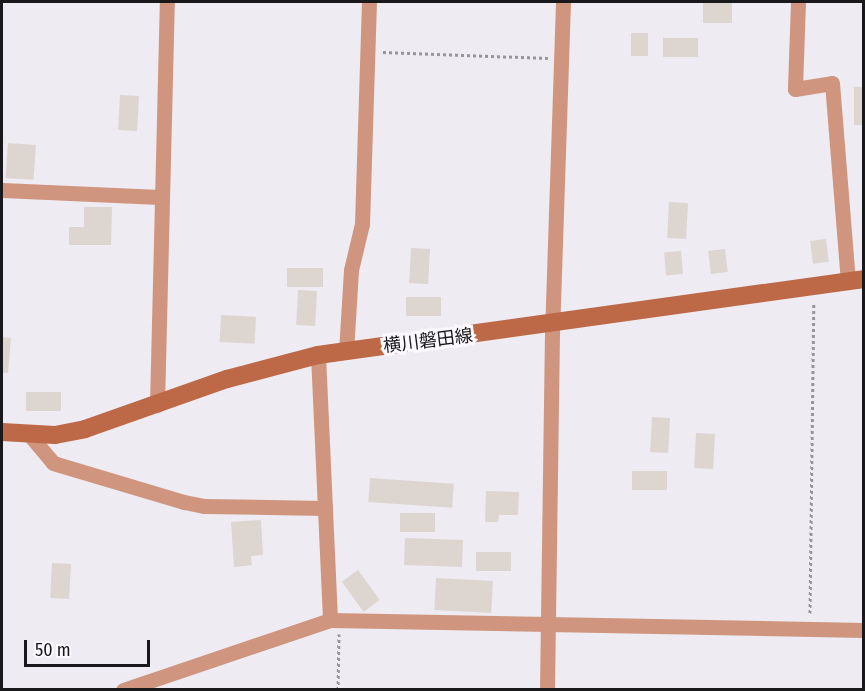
<!DOCTYPE html>
<meta charset="utf-8">
<style>
body{margin:0}
#map{position:relative;width:865px;height:691px;overflow:hidden;background:#eeebf2;font-family:"Fira Sans Condensed","Noto Sans JP",sans-serif}
div>[style]{position:absolute}
.building>*{inset:0;background:#dcd5d0;transform-origin:0 0}
.path>*{height:3px;margin-top:-1.5px;transform-origin:0;background:repeating-linear-gradient(90deg,#98959a 0 3px,transparent 0 6px)}
.street>*{height:15px;margin:-7.5px;padding:0 7.5px;transform-origin:7.5px;border-radius:7.5px;background:#d0957e}
.secondary>*{height:18px;margin:-9px;padding:0 9px;transform-origin:9px;border-radius:9px;background:#bd6846}
span{translate:-50% -50%;white-space:nowrap;text-align:center;line-height:1.15;-webkit-text-stroke:6px #fbf8fe;paint-order:stroke}
.street-label{font-size:18px;color:#19181a}
.frame{position:absolute;inset:0;border:3px solid #19181a;pointer-events:none}
.scale{position:absolute;left:24px;top:640px;width:126px;height:27px;box-sizing:border-box;border:3px solid #19181a;border-top:0;padding-left:8px;font-size:18px;line-height:21px;white-space:nowrap;color:#19181a;-webkit-text-stroke:4px #fbf8fe;paint-order:stroke}
</style>
<div id="map">
<div class="building">
<i style="left:703px;top:2px;width:29px;height:21px"></i>
<i style="left:648px;top:33px;width:23px;height:17px;rotate:90deg"></i>
<i style="left:663px;top:38px;width:35px;height:19px"></i>
<i style="left:854px;top:87px;width:10px;height:38px"></i>
<i style="left:120px;top:95px;width:19px;height:35px;rotate:3deg"></i>
<i style="left:8px;top:143px;width:28px;height:35px;rotate:4deg"></i>
<i style="left:669px;top:202px;width:19px;height:36px;rotate:3deg"></i>
<i style="clip-path:polygon(84px 207px,112px 207px,111px 245px,69px 245px,69px 227px,84px 227px)"></i>
<i style="left:826px;top:239px;width:23px;height:16px;rotate:83deg"></i>
<i style="left:411px;top:248px;width:19px;height:35px;rotate:3deg"></i>
<i style="left:725px;top:249px;width:23px;height:17px;rotate:83deg"></i>
<i style="left:681px;top:251px;width:23px;height:17px;rotate:85deg"></i>
<i style="left:287px;top:268px;width:36px;height:19px"></i>
<i style="left:298px;top:290px;width:19px;height:35px;rotate:3deg"></i>
<i style="left:406px;top:297px;width:35px;height:19px"></i>
<i style="left:221px;top:315px;width:35px;height:27px;rotate:3deg"></i>
<i style="clip-path:polygon(2px 337px,11px 338px,8px 373px,2px 373px)"></i>
<i style="left:26px;top:392px;width:35px;height:19px"></i>
<i style="left:652px;top:417px;width:18px;height:35px;rotate:3deg"></i>
<i style="left:696px;top:433px;width:19px;height:35px;rotate:3deg"></i>
<i style="left:632px;top:471px;width:35px;height:19px"></i>
<i style="left:370px;top:478px;width:84px;height:24px;rotate:4deg"></i>
<i style="clip-path:polygon(486px 491px,519px 492px,518px 515px,499px 515px,498px 522px,485px 522px)"></i>
<i style="left:400px;top:513px;width:35px;height:19px"></i>
<i style="clip-path:polygon(261px 520px,263px 555px,251px 556px,252px 565px,234px 567px,231px 522px)"></i>
<i style="left:405px;top:538px;width:58px;height:27px;rotate:2deg"></i>
<i style="left:476px;top:552px;width:35px;height:19px"></i>
<i style="left:52px;top:563px;width:19px;height:35px;rotate:3deg"></i>
<i style="left:358px;top:570px;width:37px;height:20px;rotate:54deg"></i>
<i style="left:436px;top:578px;width:57px;height:32px;rotate:3deg"></i>
</div>
<div class="path">
<i style="left:383px;top:52px;width:165px;rotate:2.1deg"></i>
<i style="left:810px;top:613px;width:311px;rotate:-89.3deg"></i>
<i style="left:338px;top:690px;width:56px;rotate:-89deg"></i>
</div>
<div class="street">
<i style="left:798px;top:2px;width:87px;rotate:92deg"></i>
<i style="left:795px;top:89px;width:37px;rotate:-9deg"></i>
<i style="left:832px;top:83px;width:198px;rotate:85.4deg"></i>
<i style="left:2px;top:190px;width:158px;rotate:2.5deg"></i>
<i style="left:346px;top:352px;width:82px;rotate:-86.5deg"></i>
<i style="left:351px;top:270px;width:47px;rotate:-76.6deg"></i>
<i style="left:362px;top:224px;width:222px;rotate:-88.2deg"></i>
<i style="left:318px;top:355px;width:265px;rotate:87.4deg"></i>
<i style="left:157px;top:405px;width:403px;rotate:-88.6deg"></i>
<i style="left:28px;top:433px;width:39px;rotate:50deg"></i>
<i style="left:53px;top:463px;width:137px;rotate:16.6deg"></i>
<i style="left:184px;top:502px;width:20px;rotate:11deg"></i>
<i style="left:204px;top:506px;width:121px;rotate:0.9deg"></i>
<i style="left:123px;top:690px;width:219px;rotate:-18.7deg"></i>
<i style="left:330px;top:620px;width:534px;rotate:1.07deg"></i>
<i style="left:547px;top:690px;width:356px;rotate:-89.2deg"></i>
<i style="left:552px;top:334px;width:332px;rotate:-88.1deg"></i>
</div>
<div class="secondary">
<i style="left:2px;top:432px;width:53px;rotate:3.2deg"></i>
<i style="left:55px;top:435px;width:31px;rotate:-11deg"></i>
<i style="left:85px;top:429px;width:151px;rotate:-19.4deg"></i>
<i style="left:227px;top:379px;width:94px;rotate:-14.8deg"></i>
<i style="left:318px;top:355px;width:551px;rotate:-7.92deg"></i>
</div>
<div class="street-label">
<span style="left:428px;top:341px;rotate:-7deg">横川磐田線</span>
</div>
<div class="frame"></div>
<div class="scale">50 m</div>
</div>
